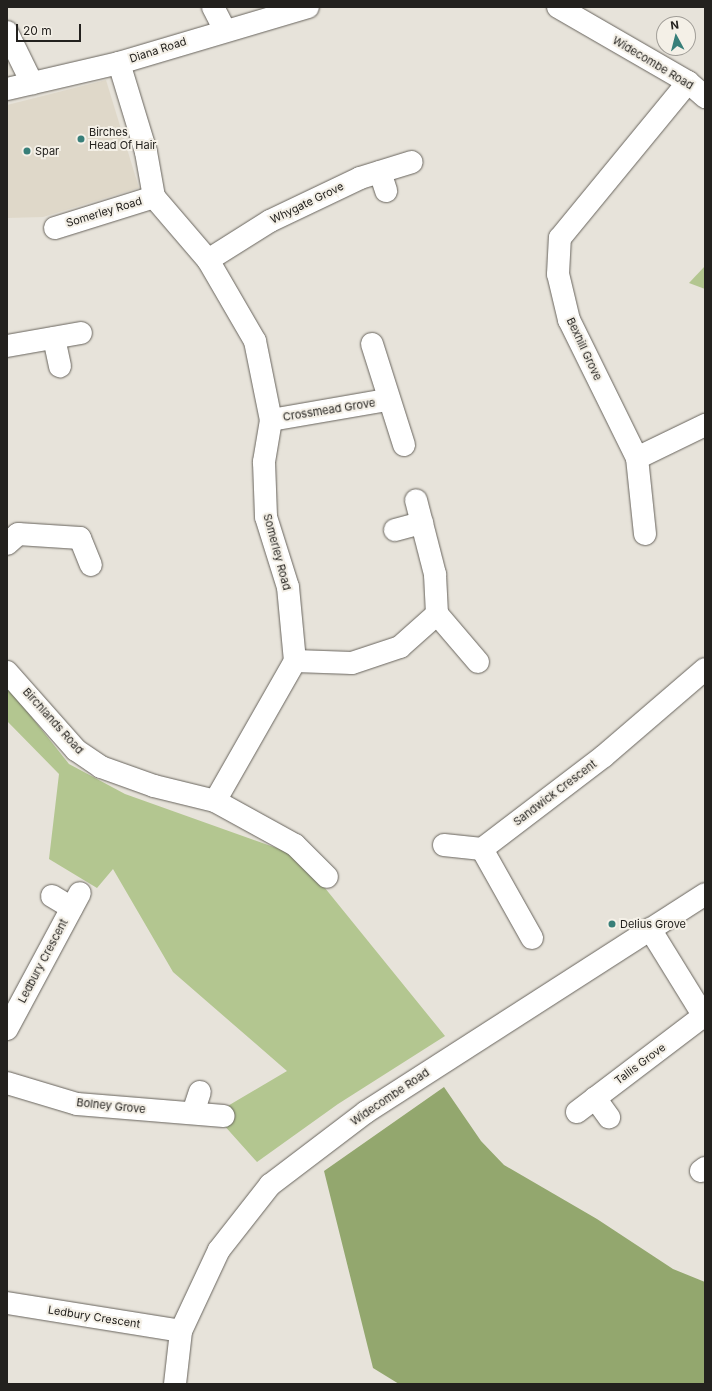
<!DOCTYPE html>
<style>
body{margin:0}
#map{position:relative;width:712px;height:1391px;overflow:hidden;background:#e7e3da;font-family:Inter,sans-serif}
div>[style]{position:absolute}
.built>*{inset:0;background:#dfd8c9}
.green>*{inset:0;background:#b3c690}
.forest>*{inset:0;background:#93a76e}
.roads{filter:drop-shadow(0 0 1px #68645d) drop-shadow(0 0 1px #68645d)}
.minor>*{height:22px;margin:-11px;padding:0 11px;transform-origin:11px;border-radius:11px;background:#fff}
.dots>*{width:11px;height:11px;translate:-50% -50%;box-sizing:border-box;border:2px solid #f4f0e7;border-radius:50%}
span{translate:-50% -50%;white-space:nowrap;text-align:center;line-height:1.15;-webkit-text-stroke:4px #f4f0e7;paint-order:stroke}
.street-label{font-size:11px;color:#23211e}
.poi-label{font-size:11px;color:#23211e}
.left{translate:0 -50%;text-align:left}
.frame{position:absolute;inset:0;border:8px solid #23211e;pointer-events:none}
.north{position:absolute;left:656px;top:16px;width:40px;height:40px;box-sizing:border-box;background:#f4f0e7;border:1px solid #a09d97;border-radius:50%;rotate:353deg;font-size:11px;font-weight:700;line-height:16px;text-align:center;color:#23211e}
.north::after{content:'';display:block;margin:auto;width:14px;height:18px;background:#387f79;clip-path:polygon(50% 0,100% 100%,50% 72%,0 100%)}
.scale{position:absolute;left:16px;top:24px;width:65px;height:18px;box-sizing:border-box;border:2px solid #23211e;border-top:0;padding-left:5px;font-size:12px;line-height:14px;white-space:nowrap;color:#23211e;-webkit-text-stroke:3px #f4f0e7;paint-order:stroke}
</style>
<div id="map">
<div class="built">
<i style="clip-path:polygon(106px 80px,139px 188px,43px 217px,7px 218px,7px 105px)"></i>
</div>
<div class="green">
<i style="clip-path:polygon(705px 266px,705px 289px,689px 283px)"></i>
<i style="clip-path:polygon(7px 686px,69px 764px,125px 794px,299px 856px,445px 1036px,338px 1104px,257px 1162px,222px 1123px,226px 1107px,287px 1071px,173px 972px,113px 869px,97px 888px,49px 859px,59px 774px,7px 721px)"></i>
</div>
<div class="forest">
<i style="clip-path:polygon(444px 1087px,481px 1141px,504px 1165px,597px 1219px,673px 1269px,705px 1282px,705px 1384px,399px 1384px,373px 1368px,324px 1171px)"></i>
</div>
<div class="roads">
<div class="minor">
<i style="left:213px;top:7px;width:25px;rotate:63deg"></i>
<i style="left:558px;top:7px;width:150px;rotate:30deg"></i>
<i style="left:688px;top:82px;width:23px;rotate:41deg"></i>
<i style="left:7px;top:32px;width:57px;rotate:63.9deg"></i>
<i style="left:119px;top:63px;width:93px;rotate:73.1deg"></i>
<i style="left:146px;top:152px;width:46px;rotate:79.9deg"></i>
<i style="left:154px;top:197px;width:83px;rotate:49.4deg"></i>
<i style="left:208px;top:260px;width:94px;rotate:59.9deg"></i>
<i style="left:255px;top:341px;width:81px;rotate:78.6deg"></i>
<i style="left:271px;top:420px;width:43px;rotate:99.5deg"></i>
<i style="left:264px;top:462px;width:55px;rotate:87.9deg"></i>
<i style="left:266px;top:517px;width:73px;rotate:72.6deg"></i>
<i style="left:288px;top:587px;width:74px;rotate:84.6deg"></i>
<i style="left:295px;top:661px;width:161px;rotate:119.7deg"></i>
<i style="left:7px;top:89px;width:115px;rotate:-13.1deg"></i>
<i style="left:119px;top:63px;width:197px;rotate:-16.5deg"></i>
<i style="left:380px;top:172px;width:20px;rotate:72deg"></i>
<i style="left:55px;top:228px;width:104px;rotate:-17.4deg"></i>
<i style="left:208px;top:260px;width:73px;rotate:-32.2deg"></i>
<i style="left:270px;top:221px;width:100px;rotate:-25.5deg"></i>
<i style="left:360px;top:178px;width:54px;rotate:-17.1deg"></i>
<i style="left:54px;top:338px;width:29px;rotate:78deg"></i>
<i style="left:372px;top:344px;width:106px;rotate:72.4deg"></i>
<i style="left:7px;top:346px;width:75px;rotate:-10deg"></i>
<i style="left:271px;top:420px;width:118px;rotate:-9.8deg"></i>
<i style="left:637px;top:458px;width:76px;rotate:-25.9deg"></i>
<i style="left:395px;top:530px;width:28px;rotate:-15deg"></i>
<i style="left:645px;top:534px;width:76px;rotate:-96deg"></i>
<i style="left:637px;top:458px;width:154px;rotate:-116.2deg"></i>
<i style="left:569px;top:320px;width:47px;rotate:-103.4deg"></i>
<i style="left:558px;top:274px;width:36px;rotate:-87deg"></i>
<i style="left:560px;top:238px;width:202px;rotate:-50.6deg"></i>
<i style="left:7px;top:544px;width:15px;rotate:-42deg"></i>
<i style="left:18px;top:534px;width:62px;rotate:3.7deg"></i>
<i style="left:80px;top:538px;width:29px;rotate:68deg"></i>
<i style="left:437px;top:614px;width:63px;rotate:49.5deg"></i>
<i style="left:295px;top:661px;width:57px;rotate:2deg"></i>
<i style="left:352px;top:663px;width:51px;rotate:-18.4deg"></i>
<i style="left:400px;top:647px;width:50px;rotate:-41.7deg"></i>
<i style="left:437px;top:614px;width:40px;rotate:-92.9deg"></i>
<i style="left:435px;top:574px;width:76px;rotate:-104.4deg"></i>
<i style="left:7px;top:672px;width:104px;rotate:48.5deg"></i>
<i style="left:76px;top:750px;width:30px;rotate:34deg"></i>
<i style="left:101px;top:767px;width:56px;rotate:19.7deg"></i>
<i style="left:154px;top:786px;width:63px;rotate:13.8deg"></i>
<i style="left:215px;top:801px;width:91px;rotate:28.8deg"></i>
<i style="left:295px;top:845px;width:45px;rotate:45deg"></i>
<i style="left:444px;top:845px;width:38px;rotate:6deg"></i>
<i style="left:52px;top:896px;width:23px;rotate:31deg"></i>
<i style="left:650px;top:929px;width:105px;rotate:58.3deg"></i>
<i style="left:532px;top:938px;width:102px;rotate:-119.3deg"></i>
<i style="left:482px;top:849px;width:153px;rotate:-37.3deg"></i>
<i style="left:604px;top:756px;width:133px;rotate:-40.7deg"></i>
<i style="left:7px;top:1029px;width:154px;rotate:-61.8deg"></i>
<i style="left:7px;top:1083px;width:73px;rotate:16.7deg"></i>
<i style="left:77px;top:1104px;width:147px;rotate:4.7deg"></i>
<i style="left:595px;top:1098px;width:24px;rotate:54deg"></i>
<i style="left:577px;top:1112px;width:157px;rotate:-37.2deg"></i>
<i style="left:193px;top:1113px;width:22px;rotate:-72deg"></i>
<i style="left:701px;top:1171px;width:5px;rotate:-37deg"></i>
<i style="left:7px;top:1303px;width:176px;rotate:9.1deg"></i>
<i style="left:175px;top:1384px;width:53px;rotate:-83.5deg"></i>
<i style="left:181px;top:1331px;width:89px;rotate:-64.9deg"></i>
<i style="left:219px;top:1250px;width:83px;rotate:-51.9deg"></i>
<i style="left:270px;top:1185px;width:121px;rotate:-37.2deg"></i>
<i style="left:366px;top:1112px;width:403px;rotate:-32.7deg"></i>
</div>
</div>
<div class="dots">
<i style="left:81px;top:139px;background:#387f79"></i>
<i style="left:27px;top:151px;background:#387f79"></i>
<i style="left:612px;top:924px;background:#387f79"></i>
</div>
<div class="street-label">
<span style="left:158px;top:50px;rotate:-18deg">Diana Road</span>
<span style="left:653px;top:63px;rotate:31deg">Widecombe Road</span>
<span style="left:307px;top:203px;rotate:-26deg">Whygate Grove</span>
<span style="left:104px;top:212px;rotate:-17deg">Somerley Road</span>
<span style="left:584px;top:349px;rotate:65deg">Bexhill Grove</span>
<span style="left:329px;top:410px;rotate:-9deg">Crossmead Grove</span>
<span style="left:277px;top:552px;rotate:75deg">Somerley Road</span>
<span style="left:53px;top:721px;rotate:48deg">Birchlands Road</span>
<span style="left:555px;top:793px;rotate:-37deg">Sandwick Crescent</span>
<span style="left:43px;top:961px;rotate:-62deg">Ledbury Crescent</span>
<span style="left:640px;top:1064px;rotate:-37deg">Tallis Grove</span>
<span style="left:390px;top:1097px;rotate:-34deg">Widecombe Road</span>
<span style="left:111px;top:1106px;rotate:6deg">Bolney Grove</span>
<span style="left:94px;top:1317px;rotate:9deg">Ledbury Crescent</span>
</div>
<div class="poi-label">
<span class="left" style="left:89px;top:139px">Birches<br>Head Of Hair</span>
<span class="left" style="left:35px;top:151px">Spar</span>
<span class="left" style="left:620px;top:924px">Delius Grove</span>
</div>
<div class="frame"></div>
<div class="north">N</div>
<div class="scale">20 m</div>
</div>
